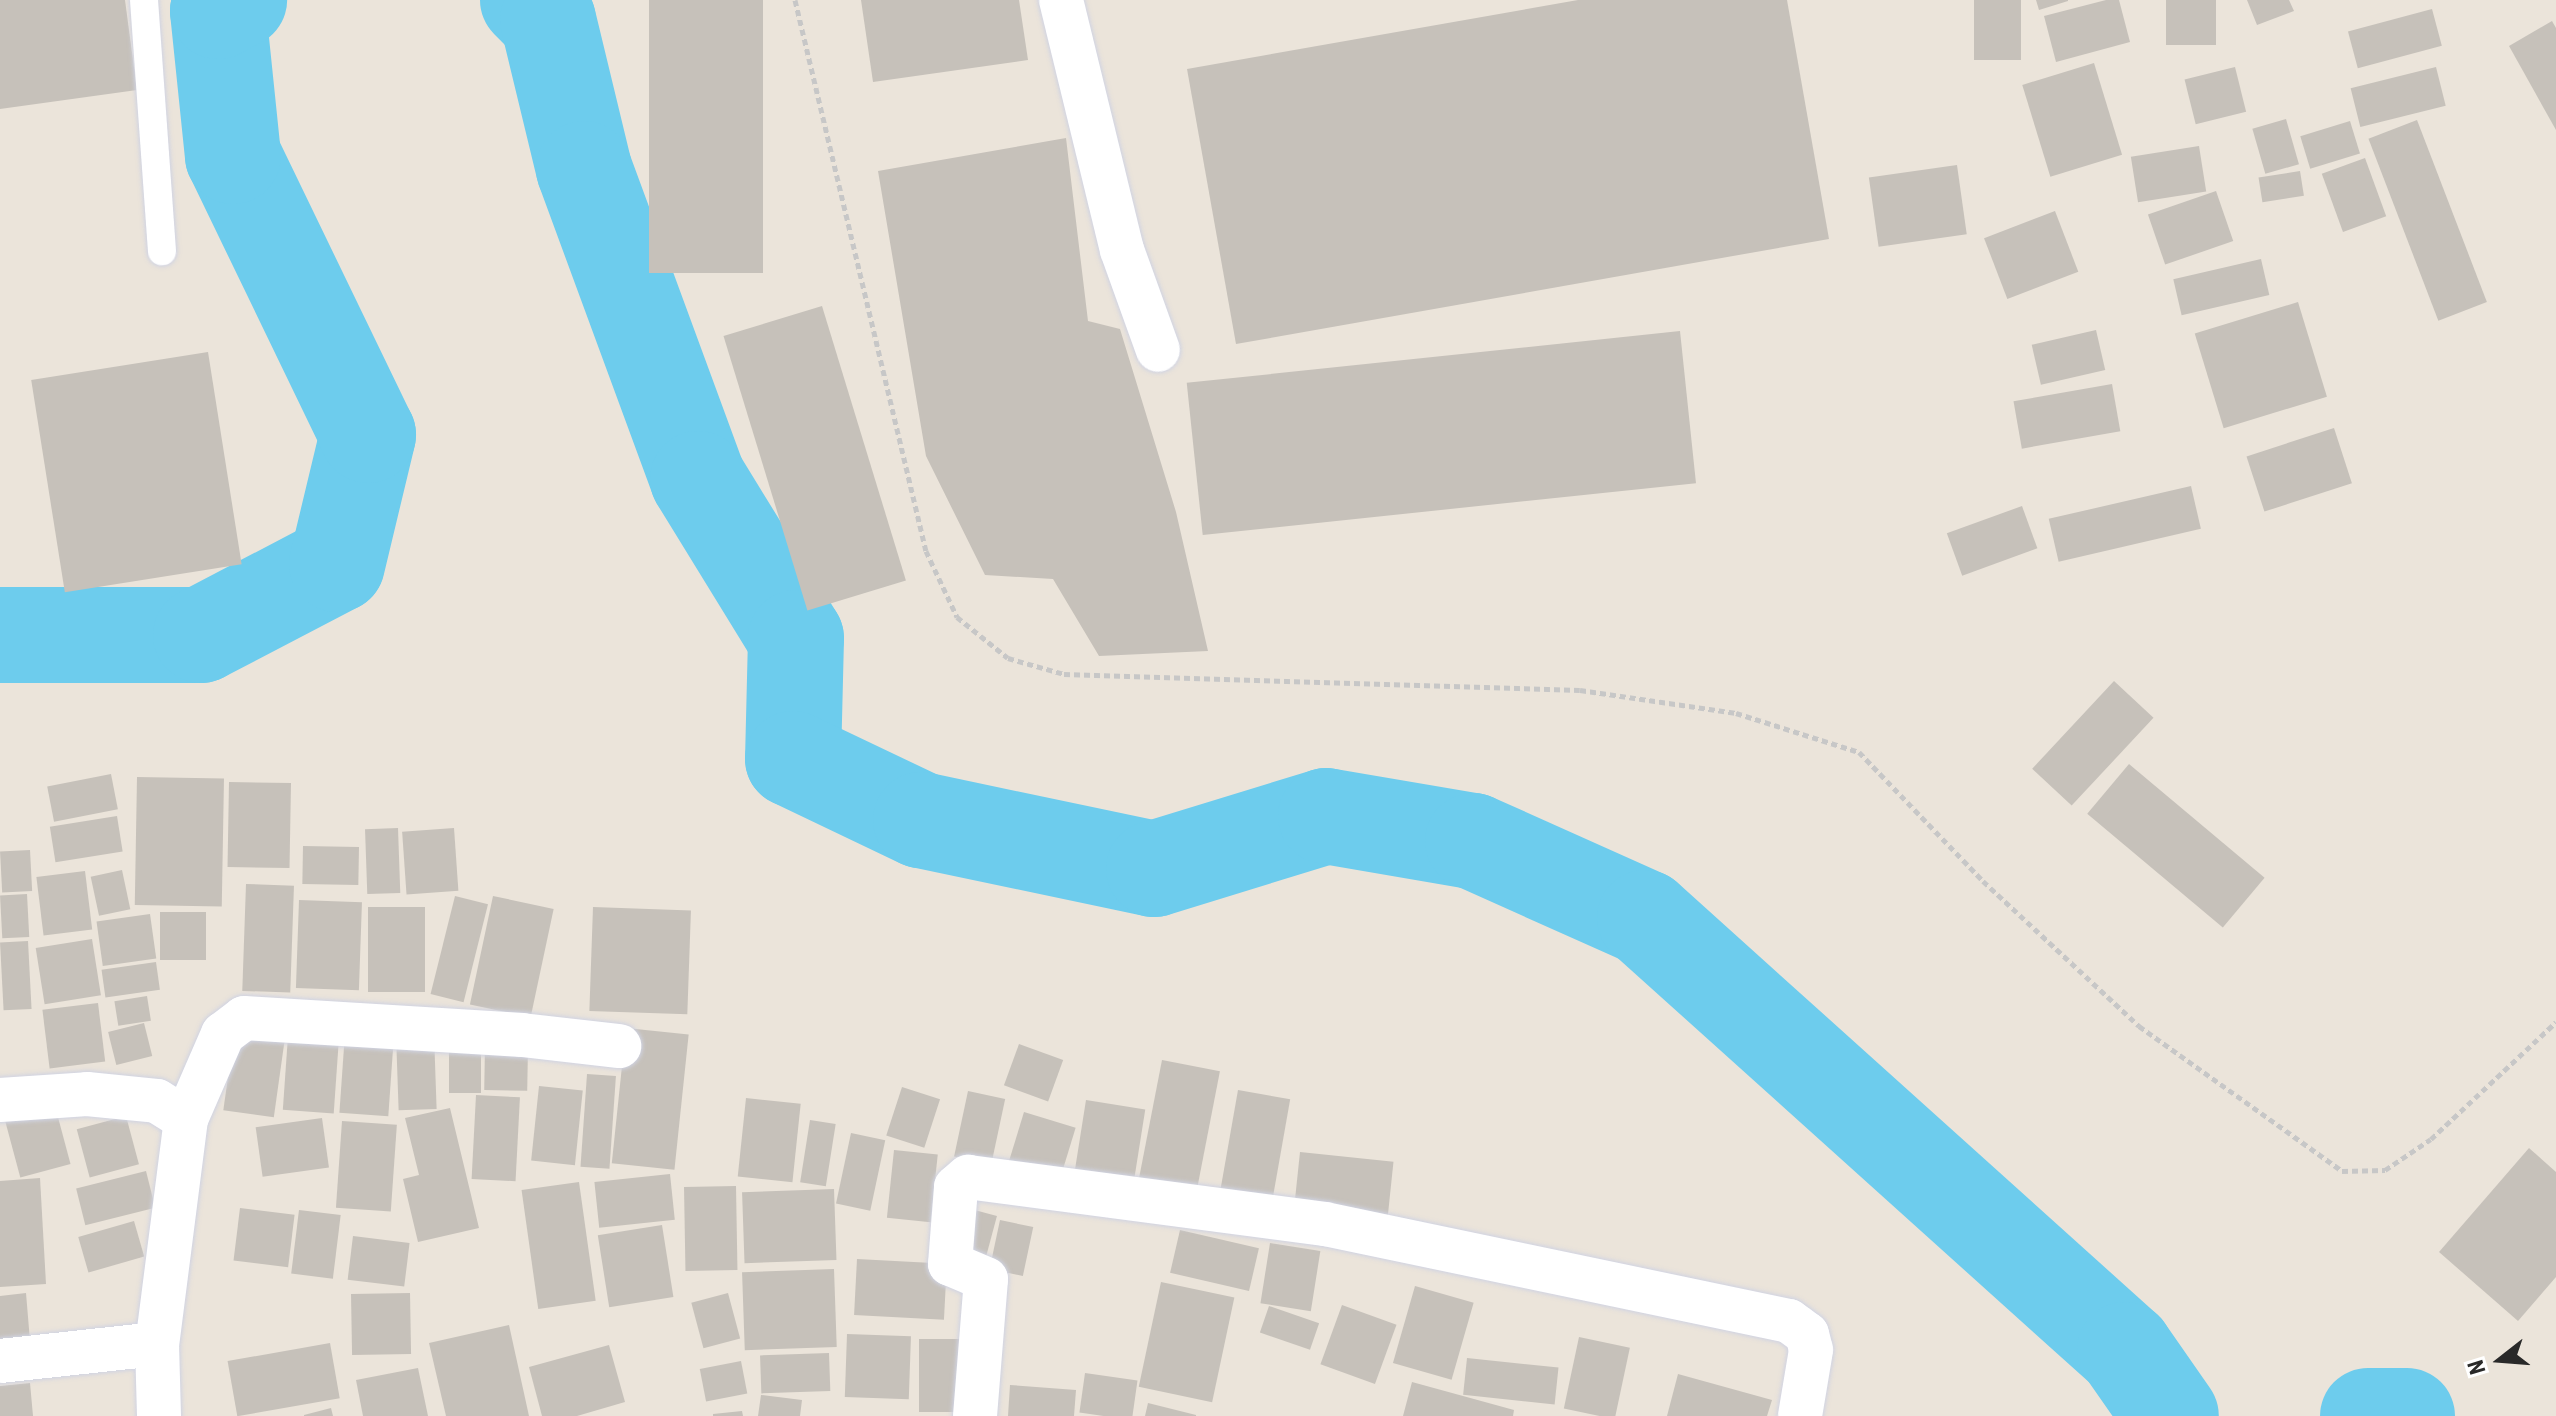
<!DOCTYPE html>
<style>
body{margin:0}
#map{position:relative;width:2556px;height:1416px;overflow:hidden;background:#ebe4da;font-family:"Roboto Condensed",sans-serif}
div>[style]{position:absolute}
.river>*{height:96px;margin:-48px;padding:0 48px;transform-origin:48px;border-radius:48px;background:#6dcced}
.building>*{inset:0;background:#c6c1ba;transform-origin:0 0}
.path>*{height:5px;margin-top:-2.5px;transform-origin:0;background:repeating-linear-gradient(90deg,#c7c7c7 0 6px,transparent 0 10px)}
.roads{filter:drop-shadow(0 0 2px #d0d3e2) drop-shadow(0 0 2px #d0d3e2)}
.service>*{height:28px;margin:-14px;padding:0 14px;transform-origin:14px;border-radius:14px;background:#fff}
.minor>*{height:44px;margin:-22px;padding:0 22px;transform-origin:22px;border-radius:22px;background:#fff}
span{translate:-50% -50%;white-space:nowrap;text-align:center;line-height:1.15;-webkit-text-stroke:8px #fff;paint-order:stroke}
.north{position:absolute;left:2460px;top:1320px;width:80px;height:80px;-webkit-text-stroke:6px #fff;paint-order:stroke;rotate:253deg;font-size:22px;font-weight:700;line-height:32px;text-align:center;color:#292929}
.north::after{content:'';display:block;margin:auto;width:28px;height:36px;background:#292929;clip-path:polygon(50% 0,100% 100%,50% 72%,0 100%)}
</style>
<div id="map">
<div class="river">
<i style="left:528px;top:0;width:28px;rotate:45deg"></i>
<i style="left:548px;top:20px;width:153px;rotate:76.4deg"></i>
<i style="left:584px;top:169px;width:330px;rotate:69.8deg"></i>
<i style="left:698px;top:479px;width:187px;rotate:58.4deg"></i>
<i style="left:796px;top:638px;width:121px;rotate:91.4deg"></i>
<i style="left:793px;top:759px;width:142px;rotate:25.5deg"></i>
<i style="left:921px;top:820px;width:238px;rotate:11.9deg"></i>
<i style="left:1154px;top:869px;width:180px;rotate:-17.1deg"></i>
<i style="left:1326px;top:816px;width:149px;rotate:9.7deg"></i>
<i style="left:1473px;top:841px;width:188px;rotate:24.1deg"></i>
<i style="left:1645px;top:918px;width:646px;rotate:41.99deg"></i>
<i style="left:2125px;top:1350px;width:80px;rotate:55.1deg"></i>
<i style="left:0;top:635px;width:201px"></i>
<i style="left:201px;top:635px;width:153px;rotate:-27.6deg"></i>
<i style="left:337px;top:564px;width:133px;rotate:-76.5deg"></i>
<i style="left:368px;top:435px;width:310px;rotate:-115.8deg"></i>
<i style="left:233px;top:156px;width:146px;rotate:-95.9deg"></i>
<i style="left:218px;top:11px;width:24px;rotate:-28deg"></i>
<i style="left:2368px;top:1416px;width:39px"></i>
</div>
<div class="building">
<i style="clip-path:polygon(0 0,125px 0,137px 90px,0 109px)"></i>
<i style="left:649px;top:0;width:114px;height:273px"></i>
<i style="clip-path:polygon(861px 0,1019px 0,1028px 60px,873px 82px)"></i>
<i style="clip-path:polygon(1578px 0,1787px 0,1829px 239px,1236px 344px,1187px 69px)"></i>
<i style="left:1974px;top:0;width:47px;height:60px"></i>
<i style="clip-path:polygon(2036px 0,2068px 0,2068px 1px,2039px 10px)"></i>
<i style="clip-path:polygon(2106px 0,2119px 0,2130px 42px,2056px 62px,2044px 16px)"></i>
<i style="left:2166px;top:0;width:50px;height:45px"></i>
<i style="clip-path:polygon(2247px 0,2289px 0,2294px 11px,2257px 25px)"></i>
<i style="left:2432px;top:9px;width:38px;height:87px;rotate:75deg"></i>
<i style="clip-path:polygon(2552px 21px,2556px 28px,2556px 130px,2509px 46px)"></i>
<i style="left:2094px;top:63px;width:96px;height:75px;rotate:73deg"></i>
<i style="left:2235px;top:67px;width:46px;height:52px;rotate:76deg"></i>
<i style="left:2436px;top:67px;width:40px;height:88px;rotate:76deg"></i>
<i style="left:2286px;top:119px;width:47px;height:35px;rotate:74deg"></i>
<i style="left:2417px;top:120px;width:195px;height:52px;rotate:69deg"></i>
<i style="left:2350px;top:121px;width:34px;height:52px;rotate:73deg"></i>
<i style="clip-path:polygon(1066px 138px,1088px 321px,1120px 329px,1176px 512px,1208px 651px,1099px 656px,1053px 579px,985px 575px,926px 456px,878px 171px)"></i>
<i style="left:2199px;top:146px;width:46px;height:69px;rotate:81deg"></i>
<i style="left:2365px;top:158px;width:62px;height:46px;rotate:70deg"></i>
<i style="left:1957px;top:165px;width:70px;height:89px;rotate:82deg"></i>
<i style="left:2300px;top:171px;width:25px;height:42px;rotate:81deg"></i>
<i style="left:2216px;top:191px;width:53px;height:72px;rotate:71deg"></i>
<i style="left:2055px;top:211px;width:65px;height:76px;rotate:69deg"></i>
<i style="left:2261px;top:259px;width:37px;height:90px;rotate:77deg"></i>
<i style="left:2298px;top:302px;width:99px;height:108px;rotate:73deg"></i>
<i style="left:822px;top:306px;width:287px;height:103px;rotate:73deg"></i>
<i style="left:2096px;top:330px;width:41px;height:66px;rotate:77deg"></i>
<i style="left:1680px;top:331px;width:153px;height:496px;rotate:84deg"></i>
<i style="left:208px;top:352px;width:215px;height:179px;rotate:81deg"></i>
<i style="left:2112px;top:384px;width:48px;height:100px;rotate:80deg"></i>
<i style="left:2334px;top:428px;width:58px;height:92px;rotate:72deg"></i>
<i style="left:2191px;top:486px;width:44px;height:146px;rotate:77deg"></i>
<i style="left:2022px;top:506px;width:45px;height:80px;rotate:70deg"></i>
<i style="left:2114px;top:681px;width:54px;height:120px;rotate:43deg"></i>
<i style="left:2129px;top:764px;width:177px;height:65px;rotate:40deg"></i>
<i style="left:111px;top:774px;width:36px;height:65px;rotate:79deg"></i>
<i style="left:137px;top:777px;width:87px;height:128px;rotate:1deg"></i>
<i style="left:229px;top:782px;width:62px;height:85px;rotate:1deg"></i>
<i style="left:117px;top:816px;width:36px;height:68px;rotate:81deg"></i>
<i style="left:398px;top:828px;width:65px;height:33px;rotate:88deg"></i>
<i style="left:454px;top:828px;width:63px;height:52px;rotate:86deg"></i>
<i style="left:303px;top:846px;width:56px;height:38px;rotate:1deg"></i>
<i style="left:30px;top:850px;width:41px;height:30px;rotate:87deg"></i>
<i style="left:122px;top:870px;width:40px;height:32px;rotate:78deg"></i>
<i style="left:85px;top:871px;width:59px;height:49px;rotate:83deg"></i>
<i style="left:246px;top:884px;width:48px;height:107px;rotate:2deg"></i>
<i style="left:27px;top:894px;width:43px;height:27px;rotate:87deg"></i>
<i style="left:455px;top:896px;width:34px;height:101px;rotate:14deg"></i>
<i style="left:493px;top:896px;width:62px;height:111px;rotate:12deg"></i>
<i style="left:299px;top:900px;width:63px;height:88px;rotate:2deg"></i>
<i style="left:368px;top:907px;width:57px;height:85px"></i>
<i style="left:593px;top:907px;width:98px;height:104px;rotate:2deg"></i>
<i style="left:160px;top:912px;width:46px;height:48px"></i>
<i style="left:150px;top:914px;width:45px;height:54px;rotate:82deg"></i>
<i style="left:92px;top:939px;width:57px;height:57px;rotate:81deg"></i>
<i style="left:28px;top:941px;width:68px;height:28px;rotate:87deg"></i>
<i style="left:156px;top:962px;width:28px;height:55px;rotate:82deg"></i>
<i style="left:147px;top:996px;width:25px;height:33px;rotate:81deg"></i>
<i style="left:98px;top:1003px;width:59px;height:56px;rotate:83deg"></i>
<i style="left:144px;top:1023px;width:34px;height:37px;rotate:76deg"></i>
<i style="left:235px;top:1027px;width:51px;height:84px;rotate:8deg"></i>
<i style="left:626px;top:1028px;width:63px;height:136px;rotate:6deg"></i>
<i style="left:345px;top:1033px;width:49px;height:80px;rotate:4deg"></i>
<i style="left:434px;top:1034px;width:75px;height:38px;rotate:88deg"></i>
<i style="left:288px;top:1036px;width:51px;height:74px;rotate:4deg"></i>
<i style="left:1019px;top:1044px;width:47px;height:44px;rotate:20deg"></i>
<i style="left:485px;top:1046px;width:43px;height:44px;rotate:1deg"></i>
<i style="left:449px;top:1050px;width:32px;height:43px"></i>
<i style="left:1162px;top:1060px;width:59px;height:125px;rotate:11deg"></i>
<i style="left:587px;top:1074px;width:29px;height:93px;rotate:4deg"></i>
<i style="left:539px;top:1086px;width:44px;height:75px;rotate:6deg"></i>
<i style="left:902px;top:1087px;width:40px;height:51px;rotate:18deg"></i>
<i style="left:1238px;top:1090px;width:53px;height:105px;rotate:10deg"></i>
<i style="left:968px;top:1091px;width:38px;height:67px;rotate:12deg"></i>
<i style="left:476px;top:1095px;width:44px;height:84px;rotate:3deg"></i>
<i style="left:746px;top:1098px;width:55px;height:79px;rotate:6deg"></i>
<i style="left:1086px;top:1100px;width:60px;height:88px;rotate:9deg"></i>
<i style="left:55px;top:1106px;width:60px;height:52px;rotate:75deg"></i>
<i style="clip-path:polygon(450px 1108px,479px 1228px,418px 1242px,403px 1179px,419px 1175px,405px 1118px)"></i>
<i style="left:1024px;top:1112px;width:54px;height:63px;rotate:17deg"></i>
<i style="left:126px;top:1116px;width:50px;height:51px;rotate:75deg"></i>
<i style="left:322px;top:1118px;width:50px;height:67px;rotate:82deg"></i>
<i style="left:810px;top:1120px;width:26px;height:63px;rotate:9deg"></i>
<i style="left:342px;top:1121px;width:55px;height:87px;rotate:4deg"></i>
<i style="left:851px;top:1133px;width:35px;height:72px;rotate:12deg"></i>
<i style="clip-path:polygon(2529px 1148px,2556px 1172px,2556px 1277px,2518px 1321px,2439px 1252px)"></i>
<i style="left:894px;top:1150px;width:44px;height:68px;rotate:6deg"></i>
<i style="left:1300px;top:1152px;width:94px;height:54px;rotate:6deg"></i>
<i style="left:146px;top:1171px;width:38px;height:72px;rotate:76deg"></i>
<i style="left:670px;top:1174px;width:46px;height:76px;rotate:84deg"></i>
<i style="clip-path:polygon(40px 1178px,46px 1284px,0 1287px,0 1181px)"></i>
<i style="left:579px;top:1182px;width:120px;height:58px;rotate:82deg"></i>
<i style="left:736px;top:1186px;width:84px;height:52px;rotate:89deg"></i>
<i style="left:834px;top:1189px;width:71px;height:92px;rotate:88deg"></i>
<i style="left:240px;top:1208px;width:55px;height:53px;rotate:7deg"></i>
<i style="left:967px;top:1208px;width:31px;height:45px;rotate:15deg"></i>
<i style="left:299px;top:1210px;width:42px;height:64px;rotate:7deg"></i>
<i style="left:1000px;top:1220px;width:34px;height:50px;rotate:12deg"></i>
<i style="left:134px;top:1221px;width:37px;height:58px;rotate:74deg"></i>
<i style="left:662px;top:1225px;width:73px;height:65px;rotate:81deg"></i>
<i style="left:1180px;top:1230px;width:81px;height:44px;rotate:13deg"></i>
<i style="left:353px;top:1236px;width:57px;height:44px;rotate:7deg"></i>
<i style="left:1270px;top:1243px;width:51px;height:61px;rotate:9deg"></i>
<i style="left:857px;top:1259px;width:90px;height:56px;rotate:3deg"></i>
<i style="left:834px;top:1269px;width:78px;height:92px;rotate:88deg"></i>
<i style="left:1161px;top:1282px;width:75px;height:107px;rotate:12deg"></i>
<i style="left:1415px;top:1286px;width:61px;height:80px;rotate:16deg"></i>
<i style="clip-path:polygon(26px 1293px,30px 1341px,0 1344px,0 1296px)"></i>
<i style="left:410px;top:1293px;width:61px;height:59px;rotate:89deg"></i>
<i style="left:728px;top:1293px;width:47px;height:38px;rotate:75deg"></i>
<i style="left:1342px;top:1305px;width:58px;height:63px;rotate:20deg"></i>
<i style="left:1269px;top:1306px;width:53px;height:28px;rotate:19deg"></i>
<i style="clip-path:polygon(509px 1325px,529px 1416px,446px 1416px,429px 1343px)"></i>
<i style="left:847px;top:1334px;width:64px;height:63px;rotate:2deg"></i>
<i style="left:1579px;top:1337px;width:52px;height:73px;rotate:12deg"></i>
<i style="left:919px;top:1339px;width:46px;height:73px"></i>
<i style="left:330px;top:1343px;width:56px;height:104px;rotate:80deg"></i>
<i style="clip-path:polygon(609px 1345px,625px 1402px,577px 1416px,542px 1416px,529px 1367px)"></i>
<i style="left:829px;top:1353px;width:38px;height:69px;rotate:88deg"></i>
<i style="left:1467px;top:1358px;width:92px;height:37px;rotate:6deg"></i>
<i style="left:741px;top:1361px;width:33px;height:42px;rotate:79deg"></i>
<i style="clip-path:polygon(418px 1368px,428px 1416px,363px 1416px,356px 1380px)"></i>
<i style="left:1085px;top:1373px;width:53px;height:40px;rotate:8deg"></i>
<i style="clip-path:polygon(1678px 1374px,1772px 1400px,1767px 1416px,1667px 1416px)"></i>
<i style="clip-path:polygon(1412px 1382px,1514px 1410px,1513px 1416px,1403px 1416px)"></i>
<i style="clip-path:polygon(30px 1383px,33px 1416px,0 1416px,0 1386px)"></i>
<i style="clip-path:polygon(1010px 1385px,1076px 1390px,1074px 1416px,1008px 1416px)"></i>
<i style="clip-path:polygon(761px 1395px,802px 1400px,800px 1416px,758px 1416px)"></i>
<i style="clip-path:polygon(1148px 1403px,1196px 1415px,1196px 1416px,1145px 1416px)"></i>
<i style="clip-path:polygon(331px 1408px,333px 1416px,304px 1416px,304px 1415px)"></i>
<i style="clip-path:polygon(742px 1411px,743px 1416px,713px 1416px,713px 1414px)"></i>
</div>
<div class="path">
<i style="left:795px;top:0;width:566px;rotate:76.63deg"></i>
<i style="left:926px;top:551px;width:73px;rotate:64.8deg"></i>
<i style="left:957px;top:617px;width:65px;rotate:38.8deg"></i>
<i style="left:1008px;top:658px;width:58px;rotate:15.9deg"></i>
<i style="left:1064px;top:674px;width:516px;rotate:1.78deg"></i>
<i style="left:1580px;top:690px;width:158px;rotate:8.4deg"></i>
<i style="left:1736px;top:713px;width:129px;rotate:17.6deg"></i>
<i style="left:1859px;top:752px;width:179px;rotate:46.1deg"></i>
<i style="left:1983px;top:881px;width:213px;rotate:42.9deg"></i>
<i style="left:2139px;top:1026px;width:249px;rotate:35.5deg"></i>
<i style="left:2342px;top:1171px;width:43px;rotate:-1.3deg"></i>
<i style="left:2385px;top:1170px;width:55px;rotate:-34deg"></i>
<i style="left:2431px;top:1139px;width:171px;rotate:-43.1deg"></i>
</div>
<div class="roads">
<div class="service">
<i style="left:144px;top:0;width:252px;rotate:85.9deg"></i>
</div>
<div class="minor">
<i style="left:1061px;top:0;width:257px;rotate:76.3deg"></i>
<i style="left:1122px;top:250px;width:106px;rotate:70.2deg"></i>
<i style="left:0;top:1100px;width:87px;rotate:-3.9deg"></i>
<i style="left:87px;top:1094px;width:70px;rotate:5.7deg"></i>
<i style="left:157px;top:1101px;width:34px;rotate:32deg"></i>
<i style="left:186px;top:1119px;width:227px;rotate:97.3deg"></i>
<i style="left:157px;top:1344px;width:72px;rotate:88.4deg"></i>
<i style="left:186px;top:1119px;width:93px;rotate:-66.5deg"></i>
<i style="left:223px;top:1034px;width:26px;rotate:-37deg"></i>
<i style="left:244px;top:1018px;width:279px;rotate:3.5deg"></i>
<i style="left:522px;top:1035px;width:98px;rotate:6.5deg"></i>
<i style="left:0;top:1361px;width:158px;rotate:-6.2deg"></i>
<i style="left:975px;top:1416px;width:137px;rotate:-85.4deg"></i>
<i style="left:986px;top:1279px;width:39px;rotate:-157deg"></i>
<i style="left:950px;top:1264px;width:77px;rotate:-85.5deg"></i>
<i style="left:956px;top:1187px;width:16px;rotate:-40deg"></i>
<i style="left:968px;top:1177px;width:360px;rotate:7.5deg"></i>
<i style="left:1325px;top:1224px;width:474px;rotate:11.8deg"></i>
<i style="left:1789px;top:1321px;width:22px;rotate:36deg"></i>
<i style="left:1807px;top:1334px;width:16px;rotate:76deg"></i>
<i style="left:1811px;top:1350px;width:67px;rotate:99.5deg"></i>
</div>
</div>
<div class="north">N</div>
</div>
